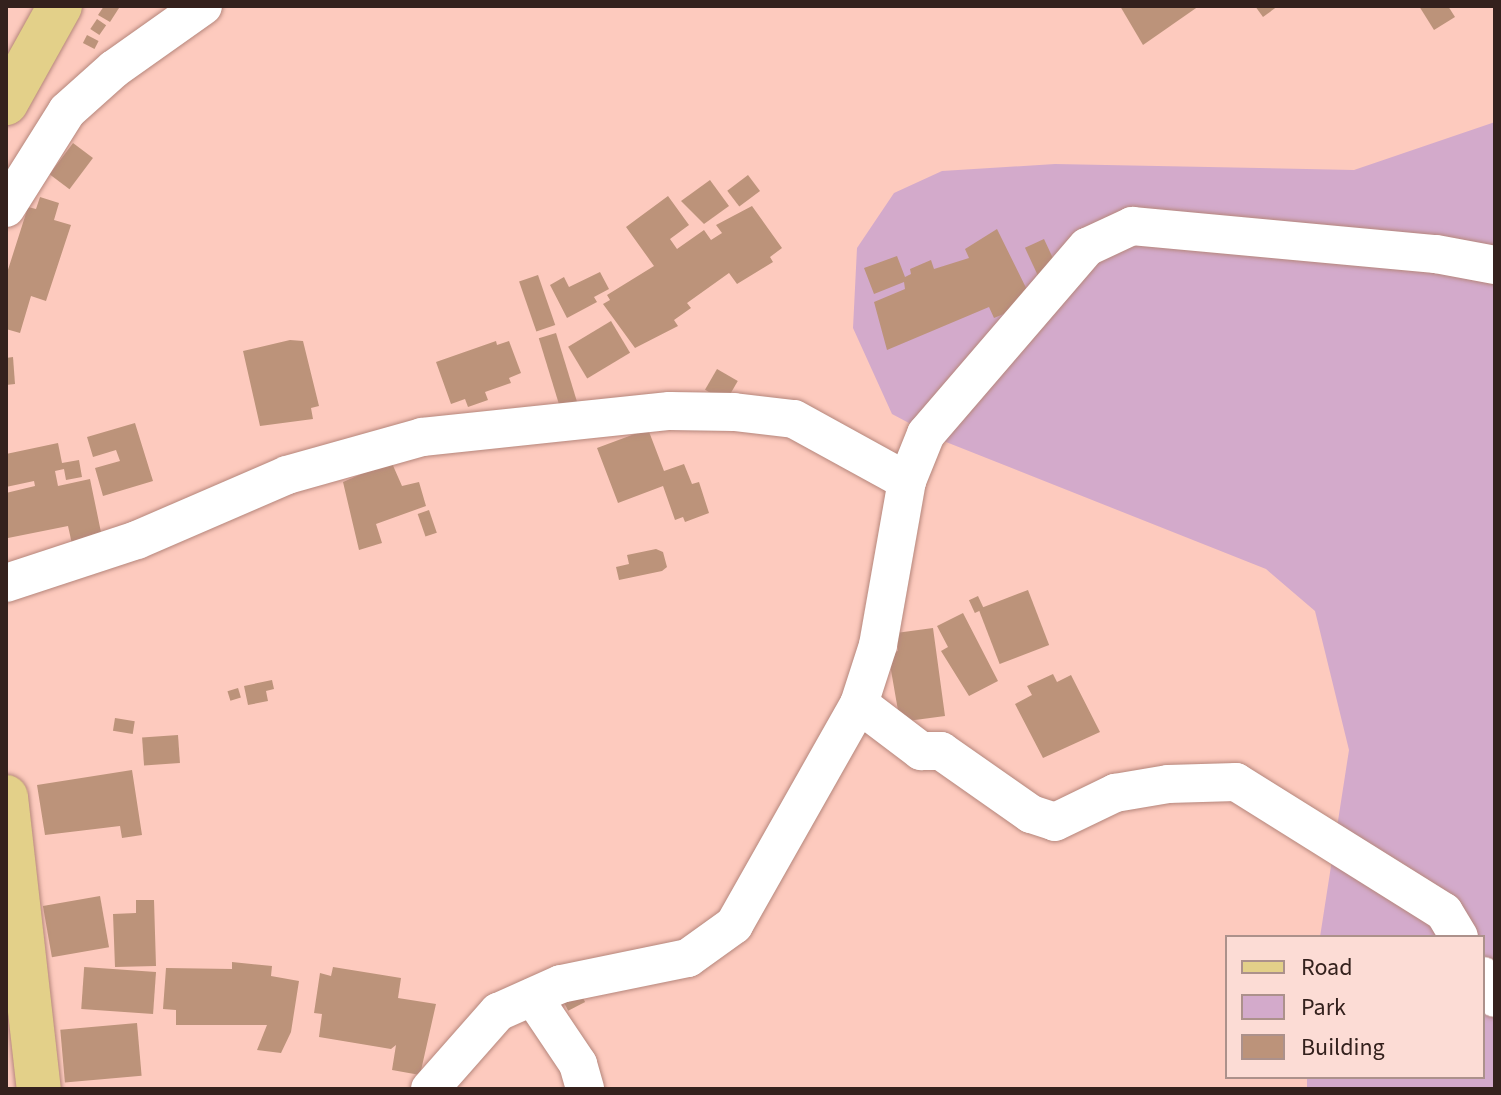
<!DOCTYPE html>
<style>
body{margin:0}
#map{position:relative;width:1501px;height:1095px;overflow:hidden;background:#fdcabe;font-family:"Source Sans 3",sans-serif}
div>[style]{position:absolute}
.green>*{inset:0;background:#d3aacb}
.building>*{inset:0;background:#bc937a;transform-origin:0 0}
.roads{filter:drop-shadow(0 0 2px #b5867b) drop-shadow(0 0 2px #b5867b)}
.street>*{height:38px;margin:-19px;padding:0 19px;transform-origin:19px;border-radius:19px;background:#fff}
.primary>*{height:44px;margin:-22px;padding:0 22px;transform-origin:22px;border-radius:22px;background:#e3d089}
span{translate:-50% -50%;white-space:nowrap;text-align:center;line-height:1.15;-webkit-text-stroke:7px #fcdcd5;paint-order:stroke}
.frame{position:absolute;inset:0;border:8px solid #34211d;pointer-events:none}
.legend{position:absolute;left:1225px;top:935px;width:260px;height:144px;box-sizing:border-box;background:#fcdcd5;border:2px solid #ac918b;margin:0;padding:10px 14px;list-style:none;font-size:24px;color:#34211d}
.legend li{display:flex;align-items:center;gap:16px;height:40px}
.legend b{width:40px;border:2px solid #ac918b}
</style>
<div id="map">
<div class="green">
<i style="clip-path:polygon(1495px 122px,1495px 1089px,1307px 1089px,1307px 1077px,1483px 1077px,1483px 937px,1320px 937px,1349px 750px,1315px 611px,1266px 569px,941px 440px,892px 414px,853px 328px,857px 248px,894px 193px,942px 171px,1055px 164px,1354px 170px)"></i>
</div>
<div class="building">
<i style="clip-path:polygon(104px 6px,119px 8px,110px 22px,98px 15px)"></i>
<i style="clip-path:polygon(1120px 6px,1199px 6px,1143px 45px)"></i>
<i style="clip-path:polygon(1255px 6px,1278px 6px,1263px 17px)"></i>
<i style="clip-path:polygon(1419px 6px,1448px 6px,1455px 17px,1434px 30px)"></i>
<i style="left:97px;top:19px;width:11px;height:12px;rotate:34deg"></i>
<i style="left:87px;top:35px;width:13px;height:9px;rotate:27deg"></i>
<i style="left:73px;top:143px;width:25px;height:39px;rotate:37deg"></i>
<i style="left:748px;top:175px;width:20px;height:26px;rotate:53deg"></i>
<i style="clip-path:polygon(710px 180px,729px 206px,704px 224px,681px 201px)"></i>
<i style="clip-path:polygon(668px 196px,689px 225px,670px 239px,677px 249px,704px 230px,711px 240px,722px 233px,716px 225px,752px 206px,782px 248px,770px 257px,773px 262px,737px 284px,729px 273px,687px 303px,691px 308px,674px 320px,678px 326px,635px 348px,603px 304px,610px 300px,607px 295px,654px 266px,626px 227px)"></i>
<i style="clip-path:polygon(40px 197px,59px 203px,54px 220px,71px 225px,46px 301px,31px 296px,20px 333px,6px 329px,6px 276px,28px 207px,36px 209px)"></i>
<i style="clip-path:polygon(997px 229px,1031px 298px,1028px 304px,994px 318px,989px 307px,887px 350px,874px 302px,905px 289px,904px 282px,874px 294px,864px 268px,897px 256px,905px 277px,911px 274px,910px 269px,931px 260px,934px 269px,969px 258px,965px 249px)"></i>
<i style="left:1044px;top:239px;width:38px;height:21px;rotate:65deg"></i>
<i style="clip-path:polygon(600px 272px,609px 289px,594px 297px,597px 302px,567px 318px,550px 285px,564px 277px,569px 287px)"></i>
<i style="left:538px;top:275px;width:53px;height:20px;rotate:71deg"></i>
<i style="left:611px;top:321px;width:37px;height:50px;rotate:59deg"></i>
<i style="left:556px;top:333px;width:73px;height:18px;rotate:73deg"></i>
<i style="clip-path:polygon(290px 340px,303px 341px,319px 406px,311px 408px,313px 419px,260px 426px,243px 351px)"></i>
<i style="clip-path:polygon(496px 341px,497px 345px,509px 341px,521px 373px,509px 378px,511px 383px,485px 392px,488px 400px,468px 407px,465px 399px,451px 404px,436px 362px)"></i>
<i style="clip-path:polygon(13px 357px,15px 384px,6px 385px,6px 358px)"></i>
<i style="left:717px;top:369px;width:24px;height:24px;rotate:30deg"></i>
<i style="clip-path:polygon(135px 423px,153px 481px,103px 496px,95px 468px,120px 461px,116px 450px,93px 457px,87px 437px)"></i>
<i style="clip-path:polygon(648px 429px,664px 471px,684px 464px,692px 484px,699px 482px,709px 513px,685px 522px,683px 517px,675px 520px,663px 486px,618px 503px,597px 448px)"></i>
<i style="clip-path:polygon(58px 443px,62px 463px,79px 460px,82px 477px,66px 480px,64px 469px,55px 471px,58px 486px,90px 479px,102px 537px,72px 544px,68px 526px,8px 538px,6px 493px,35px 486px,34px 481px,6px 487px,6px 454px)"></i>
<i style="clip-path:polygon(391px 461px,402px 486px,419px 482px,426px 506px,376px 524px,382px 543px,359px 550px,343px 482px)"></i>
<i style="left:429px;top:510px;width:24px;height:12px;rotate:71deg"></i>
<i style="clip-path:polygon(656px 549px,663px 552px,667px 567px,662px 571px,619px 580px,616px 567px,629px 564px,627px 555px)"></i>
<i style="left:1028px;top:590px;width:59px;height:53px;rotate:69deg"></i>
<i style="left:978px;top:596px;width:14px;height:10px;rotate:65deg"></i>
<i style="clip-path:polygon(963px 613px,998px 681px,969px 696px,941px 651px,948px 647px,937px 626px)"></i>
<i style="clip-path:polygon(933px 628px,945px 716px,900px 722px,888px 653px,898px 651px,896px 633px)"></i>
<i style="clip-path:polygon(1053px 674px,1057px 682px,1071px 675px,1100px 732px,1043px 758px,1015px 704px,1032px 695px,1027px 686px)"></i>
<i style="clip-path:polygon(272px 680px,274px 689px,266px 691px,268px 701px,248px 705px,244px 686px)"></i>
<i style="left:238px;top:688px;width:10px;height:11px;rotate:73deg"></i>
<i style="left:115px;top:718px;width:20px;height:13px;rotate:9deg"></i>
<i style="left:178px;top:735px;width:28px;height:36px;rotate:86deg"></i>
<i style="clip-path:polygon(132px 770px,142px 835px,122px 838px,120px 826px,45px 835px,37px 785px)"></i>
<i style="left:100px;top:896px;width:52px;height:58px;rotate:80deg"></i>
<i style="clip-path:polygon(136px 900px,154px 900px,156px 966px,115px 967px,113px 914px,136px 913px)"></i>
<i style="clip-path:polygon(232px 962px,272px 966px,271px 976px,299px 981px,291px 1032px,281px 1053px,257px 1050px,267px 1025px,176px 1025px,176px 1010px,163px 1009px,166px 968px,232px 969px)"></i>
<i style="clip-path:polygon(333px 967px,401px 978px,398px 998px,436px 1004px,420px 1075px,392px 1070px,396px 1045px,391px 1049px,319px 1037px,322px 1014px,314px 1013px,320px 973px,331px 976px)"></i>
<i style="left:156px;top:972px;width:42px;height:72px;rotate:94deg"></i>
<i style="left:581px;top:994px;width:9px;height:19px;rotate:63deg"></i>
<i style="left:137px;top:1023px;width:53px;height:77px;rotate:85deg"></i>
</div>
<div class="roads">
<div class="street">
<i style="left:6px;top:208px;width:115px;rotate:-57.8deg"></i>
<i style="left:67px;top:111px;width:63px;rotate:-41.8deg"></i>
<i style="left:114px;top:69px;width:109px;rotate:-35.3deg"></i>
<i style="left:6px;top:583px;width:138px;rotate:-18.2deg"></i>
<i style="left:137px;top:540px;width:163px;rotate:-23.4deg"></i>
<i style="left:287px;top:475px;width:140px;rotate:-15.7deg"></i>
<i style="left:422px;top:437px;width:249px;rotate:-6deg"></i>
<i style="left:670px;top:411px;width:64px;rotate:0.9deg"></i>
<i style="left:734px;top:412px;width:60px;rotate:6.7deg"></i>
<i style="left:794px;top:419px;width:129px;rotate:28.8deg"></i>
<i style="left:907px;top:481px;width:51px;rotate:-68deg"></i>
<i style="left:926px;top:434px;width:247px;rotate:-49.3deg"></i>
<i style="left:1087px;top:247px;width:50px;rotate:-25deg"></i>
<i style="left:1132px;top:226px;width:305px;rotate:5.3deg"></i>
<i style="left:1436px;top:254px;width:60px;rotate:10.6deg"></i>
<i style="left:859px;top:704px;width:78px;rotate:37.2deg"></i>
<i style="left:921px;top:751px;width:20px"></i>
<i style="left:941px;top:751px;width:110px;rotate:35deg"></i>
<i style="left:1031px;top:814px;width:25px;rotate:18deg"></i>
<i style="left:1055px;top:822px;width:67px;rotate:-25.8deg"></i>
<i style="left:1115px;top:793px;width:54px;rotate:-9.6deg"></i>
<i style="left:1168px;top:784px;width:68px;rotate:-1.7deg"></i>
<i style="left:1236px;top:782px;width:245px;rotate:32deg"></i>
<i style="left:1444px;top:912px;width:29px;rotate:59deg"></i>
<i style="left:1483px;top:976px;width:25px;rotate:61deg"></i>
<i style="left:533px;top:997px;width:81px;rotate:56.1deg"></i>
<i style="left:578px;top:1064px;width:26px;rotate:74deg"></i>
<i style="left:430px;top:1089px;width:103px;rotate:-48.6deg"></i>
<i style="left:498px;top:1012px;width:69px;rotate:-24deg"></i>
<i style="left:561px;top:984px;width:130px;rotate:-11.6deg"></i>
<i style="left:688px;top:958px;width:57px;rotate:-35.7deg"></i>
<i style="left:734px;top:925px;width:254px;rotate:-60.5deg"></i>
<i style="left:859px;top:704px;width:62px;rotate:-72.1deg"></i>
<i style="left:878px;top:645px;width:167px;rotate:-80deg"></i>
</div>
<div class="primary">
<i style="left:6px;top:103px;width:111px;rotate:-60.9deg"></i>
<i style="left:6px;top:797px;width:294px;rotate:83.6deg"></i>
</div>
</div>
<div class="frame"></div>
<ul class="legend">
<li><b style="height:10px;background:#e3d089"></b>Road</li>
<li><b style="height:22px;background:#d3aacb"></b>Park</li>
<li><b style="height:22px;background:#bc937a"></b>Building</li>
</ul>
</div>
